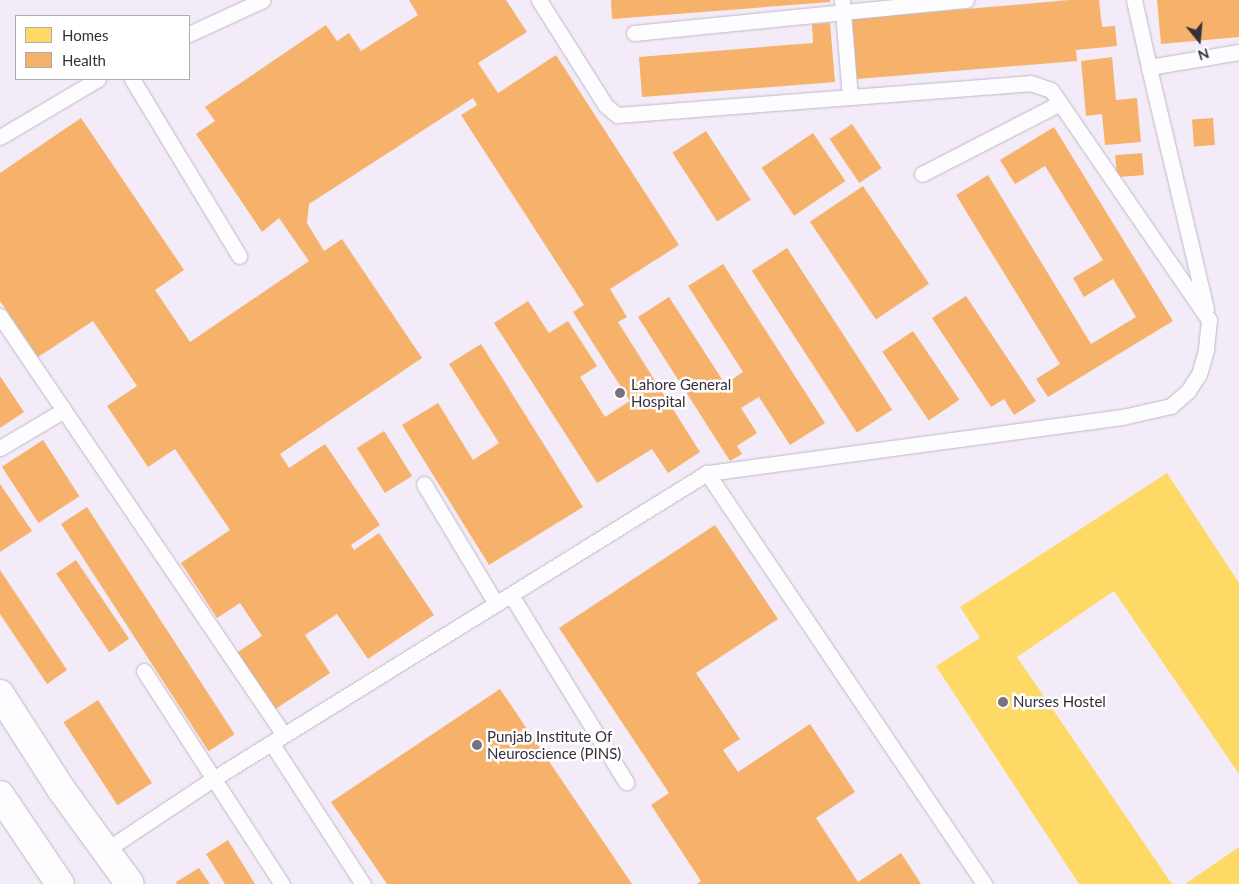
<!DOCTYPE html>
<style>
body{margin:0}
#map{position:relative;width:1239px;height:884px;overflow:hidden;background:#f4ebf8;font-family:Lato,sans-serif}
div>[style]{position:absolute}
.homes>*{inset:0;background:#ffd966}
.health>*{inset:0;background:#f6b26b;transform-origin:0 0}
.roads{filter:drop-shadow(0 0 1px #c0b8c4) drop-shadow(0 0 1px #c0b8c4)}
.lane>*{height:15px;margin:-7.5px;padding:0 7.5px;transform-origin:7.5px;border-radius:7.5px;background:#fdfcfe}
.secondary>*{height:28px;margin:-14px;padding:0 14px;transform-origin:14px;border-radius:14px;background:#fdfcfe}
.primary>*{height:28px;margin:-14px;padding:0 14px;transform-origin:14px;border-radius:14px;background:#fdfcfe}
.dots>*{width:14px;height:14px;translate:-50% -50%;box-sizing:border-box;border:2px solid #fff;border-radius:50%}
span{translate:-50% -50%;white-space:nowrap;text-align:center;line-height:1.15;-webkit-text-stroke:5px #fff;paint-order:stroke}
.poi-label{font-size:15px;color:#372f3b}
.left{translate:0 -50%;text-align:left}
.legend{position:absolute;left:15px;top:15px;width:175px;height:65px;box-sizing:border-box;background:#fff;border:1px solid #afacb1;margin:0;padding:6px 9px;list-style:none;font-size:15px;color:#372f3b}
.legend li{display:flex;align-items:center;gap:10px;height:25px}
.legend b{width:25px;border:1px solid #afacb1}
.north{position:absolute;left:1174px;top:15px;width:50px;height:50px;-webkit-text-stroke:4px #fff;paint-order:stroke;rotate:163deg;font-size:14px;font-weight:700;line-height:20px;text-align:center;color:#372f3b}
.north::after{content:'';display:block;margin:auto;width:18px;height:22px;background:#372f3b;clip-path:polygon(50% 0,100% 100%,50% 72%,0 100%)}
</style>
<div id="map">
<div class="homes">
<i style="clip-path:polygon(1167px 473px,1239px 583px,1239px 774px,1114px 591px,1017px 657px,1172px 884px,1079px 884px,936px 666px,980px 638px,960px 607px)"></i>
<i style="clip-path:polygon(1239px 847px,1239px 884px,1185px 884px)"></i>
</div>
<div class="health">
<i style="clip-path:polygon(409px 0,506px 0,527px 32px,478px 63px,498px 93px,556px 55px,679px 245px,610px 289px,627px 317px,618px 322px,700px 452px,668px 473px,652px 449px,597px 483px,494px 323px,528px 301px,549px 333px,568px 321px,597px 366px,580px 377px,605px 417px,630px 401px,573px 312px,584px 305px,461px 115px,477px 105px,473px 98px,309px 204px,307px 223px,324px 251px,342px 239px,422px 358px,280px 454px,289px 468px,325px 444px,380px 525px,351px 545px,354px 550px,379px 533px,434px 615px,368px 659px,337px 614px,305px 635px,330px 673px,274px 710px,236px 653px,262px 636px,240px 603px,217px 618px,181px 563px,230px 530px,175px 449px,148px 467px,107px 406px,137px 386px,93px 321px,38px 357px,0 301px,0 173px,81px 118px,184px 270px,155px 290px,190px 342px,309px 261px,279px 218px,262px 232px,196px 134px,215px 121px,205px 107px,326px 25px,337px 41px,349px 33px,361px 51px,418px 15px)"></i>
<i style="clip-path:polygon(611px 0,830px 0,830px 2px,612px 19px)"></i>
<i style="clip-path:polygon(1069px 0,1099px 0,1102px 27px,1115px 26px,1117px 46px,1076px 50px,1077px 61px,857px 79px,852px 19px)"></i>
<i style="clip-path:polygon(1157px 0,1239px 0,1239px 37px,1161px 44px)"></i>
<i style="clip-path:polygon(830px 23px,835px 82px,642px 97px,639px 57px,813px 43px,812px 24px)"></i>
<i style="clip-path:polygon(1112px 57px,1116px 100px,1137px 98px,1141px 142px,1105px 145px,1102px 114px,1086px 116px,1081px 61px)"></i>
<i style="left:1213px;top:118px;width:27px;height:21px;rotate:86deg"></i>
<i style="left:852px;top:124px;width:53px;height:27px;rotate:56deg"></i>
<i style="clip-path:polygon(1054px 127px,1173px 321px,1048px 397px,1036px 379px,1060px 364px,956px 195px,988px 175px,1091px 344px,1136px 317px,1113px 279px,1084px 297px,1073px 278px,1103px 260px,1045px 166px,1015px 184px,1000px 160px)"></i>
<i style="left:706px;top:131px;width:82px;height:40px;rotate:57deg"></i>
<i style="left:813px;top:133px;width:58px;height:62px;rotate:56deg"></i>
<i style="left:1142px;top:153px;width:22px;height:27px;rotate:85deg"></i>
<i style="left:863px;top:186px;width:118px;height:64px;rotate:56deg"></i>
<i style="left:787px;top:248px;width:193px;height:42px;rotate:57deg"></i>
<i style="clip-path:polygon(723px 264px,825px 423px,790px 445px,759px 397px,741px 408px,757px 433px,737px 446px,742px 454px,730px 461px,638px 317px,669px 297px,725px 384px,743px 372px,688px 286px)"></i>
<i style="clip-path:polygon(966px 296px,1036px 401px,1014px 415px,1004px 399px,991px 407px,932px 318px)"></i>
<i style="left:913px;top:331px;width:83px;height:37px;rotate:56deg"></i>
<i style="clip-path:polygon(481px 344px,583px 507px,489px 565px,402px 425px,438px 403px,473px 460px,499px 443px,449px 364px)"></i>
<i style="clip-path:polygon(0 376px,24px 412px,0 428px)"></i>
<i style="left:384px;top:431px;width:53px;height:32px;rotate:58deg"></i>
<i style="left:43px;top:440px;width:67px;height:49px;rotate:57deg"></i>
<i style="clip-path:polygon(0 484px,32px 531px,0 552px)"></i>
<i style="left:87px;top:507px;width:271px;height:31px;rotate:57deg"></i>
<i style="clip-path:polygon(715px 525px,778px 619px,696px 673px,740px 739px,723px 750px,738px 772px,810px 724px,855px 792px,816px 818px,858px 882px,901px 853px,921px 884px,697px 884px,701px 881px,651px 805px,669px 793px,559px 628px)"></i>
<i style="left:76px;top:560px;width:95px;height:24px;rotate:56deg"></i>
<i style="clip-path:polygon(0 570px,67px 670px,47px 684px,0 614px)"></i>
<i style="clip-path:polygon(500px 689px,632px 884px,387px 884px,331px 802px)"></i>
<i style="left:98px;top:700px;width:99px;height:41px;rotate:57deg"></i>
<i style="clip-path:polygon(228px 840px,255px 884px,225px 884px,206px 854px)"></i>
<i style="clip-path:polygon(199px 868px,210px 884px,177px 884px,176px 882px)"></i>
</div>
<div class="roads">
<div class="lane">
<i style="left:539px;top:0;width:125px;rotate:57.7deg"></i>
<i style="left:606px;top:106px;width:14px;rotate:39deg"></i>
<i style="left:617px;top:115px;width:414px;rotate:-4.4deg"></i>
<i style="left:1030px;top:83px;width:22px;rotate:18deg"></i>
<i style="left:1051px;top:90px;width:279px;rotate:55.5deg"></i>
<i style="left:1209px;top:320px;width:30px;rotate:96deg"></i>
<i style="left:1206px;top:350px;width:25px;rotate:106deg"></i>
<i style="left:1199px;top:374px;width:20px;rotate:123deg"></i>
<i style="left:1188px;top:391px;width:23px;rotate:139deg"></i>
<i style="left:1171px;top:406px;width:50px;rotate:167.3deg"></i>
<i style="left:1122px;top:417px;width:419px;rotate:172.3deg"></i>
<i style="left:842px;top:0;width:97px;rotate:85.3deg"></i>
<i style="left:1134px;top:0;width:69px;rotate:77.4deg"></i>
<i style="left:634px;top:33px;width:334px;rotate:-5.7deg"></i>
<i style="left:189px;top:34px;width:81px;rotate:-24.7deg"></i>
<i style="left:132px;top:79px;width:207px;rotate:58.8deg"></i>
<i style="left:0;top:137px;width:114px;rotate:-30.6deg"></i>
<i style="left:922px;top:174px;width:155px;rotate:-27.2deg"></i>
<i style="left:1206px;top:309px;width:249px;rotate:-103.3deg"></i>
<i style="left:1149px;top:67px;width:91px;rotate:-9.5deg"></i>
<i style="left:0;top:316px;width:506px;rotate:55.87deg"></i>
<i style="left:0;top:448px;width:74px;rotate:-30.7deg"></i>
<i style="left:424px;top:484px;width:140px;rotate:59deg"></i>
<i style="left:511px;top:595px;width:220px;rotate:58.4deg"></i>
<i style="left:144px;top:671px;width:254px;rotate:57.1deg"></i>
<i style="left:272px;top:744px;width:167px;rotate:57deg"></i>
<i style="left:106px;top:850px;width:128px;rotate:-33.6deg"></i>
<i style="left:213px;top:779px;width:581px;rotate:-31.78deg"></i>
<i style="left:707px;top:473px;width:496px;rotate:56deg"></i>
</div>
<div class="secondary">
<i style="left:0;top:694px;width:113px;rotate:57.3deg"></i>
<i style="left:61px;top:789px;width:117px;rotate:54deg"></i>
</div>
<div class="primary">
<i style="left:0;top:795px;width:107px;rotate:56deg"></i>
</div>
</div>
<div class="dots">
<i style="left:620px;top:393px;background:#79717d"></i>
<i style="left:1003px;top:702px;background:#79717d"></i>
<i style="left:477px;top:745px;background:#79717d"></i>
</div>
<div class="poi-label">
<span class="left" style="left:631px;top:393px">Lahore General<br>Hospital</span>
<span class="left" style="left:1013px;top:702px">Nurses Hostel</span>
<span class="left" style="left:487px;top:745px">Punjab Institute Of<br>Neuroscience (PINS)</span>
</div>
<ul class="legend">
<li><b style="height:14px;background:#ffd966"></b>Homes</li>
<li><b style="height:14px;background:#f6b26b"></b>Health</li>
</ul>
<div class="north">N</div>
</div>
